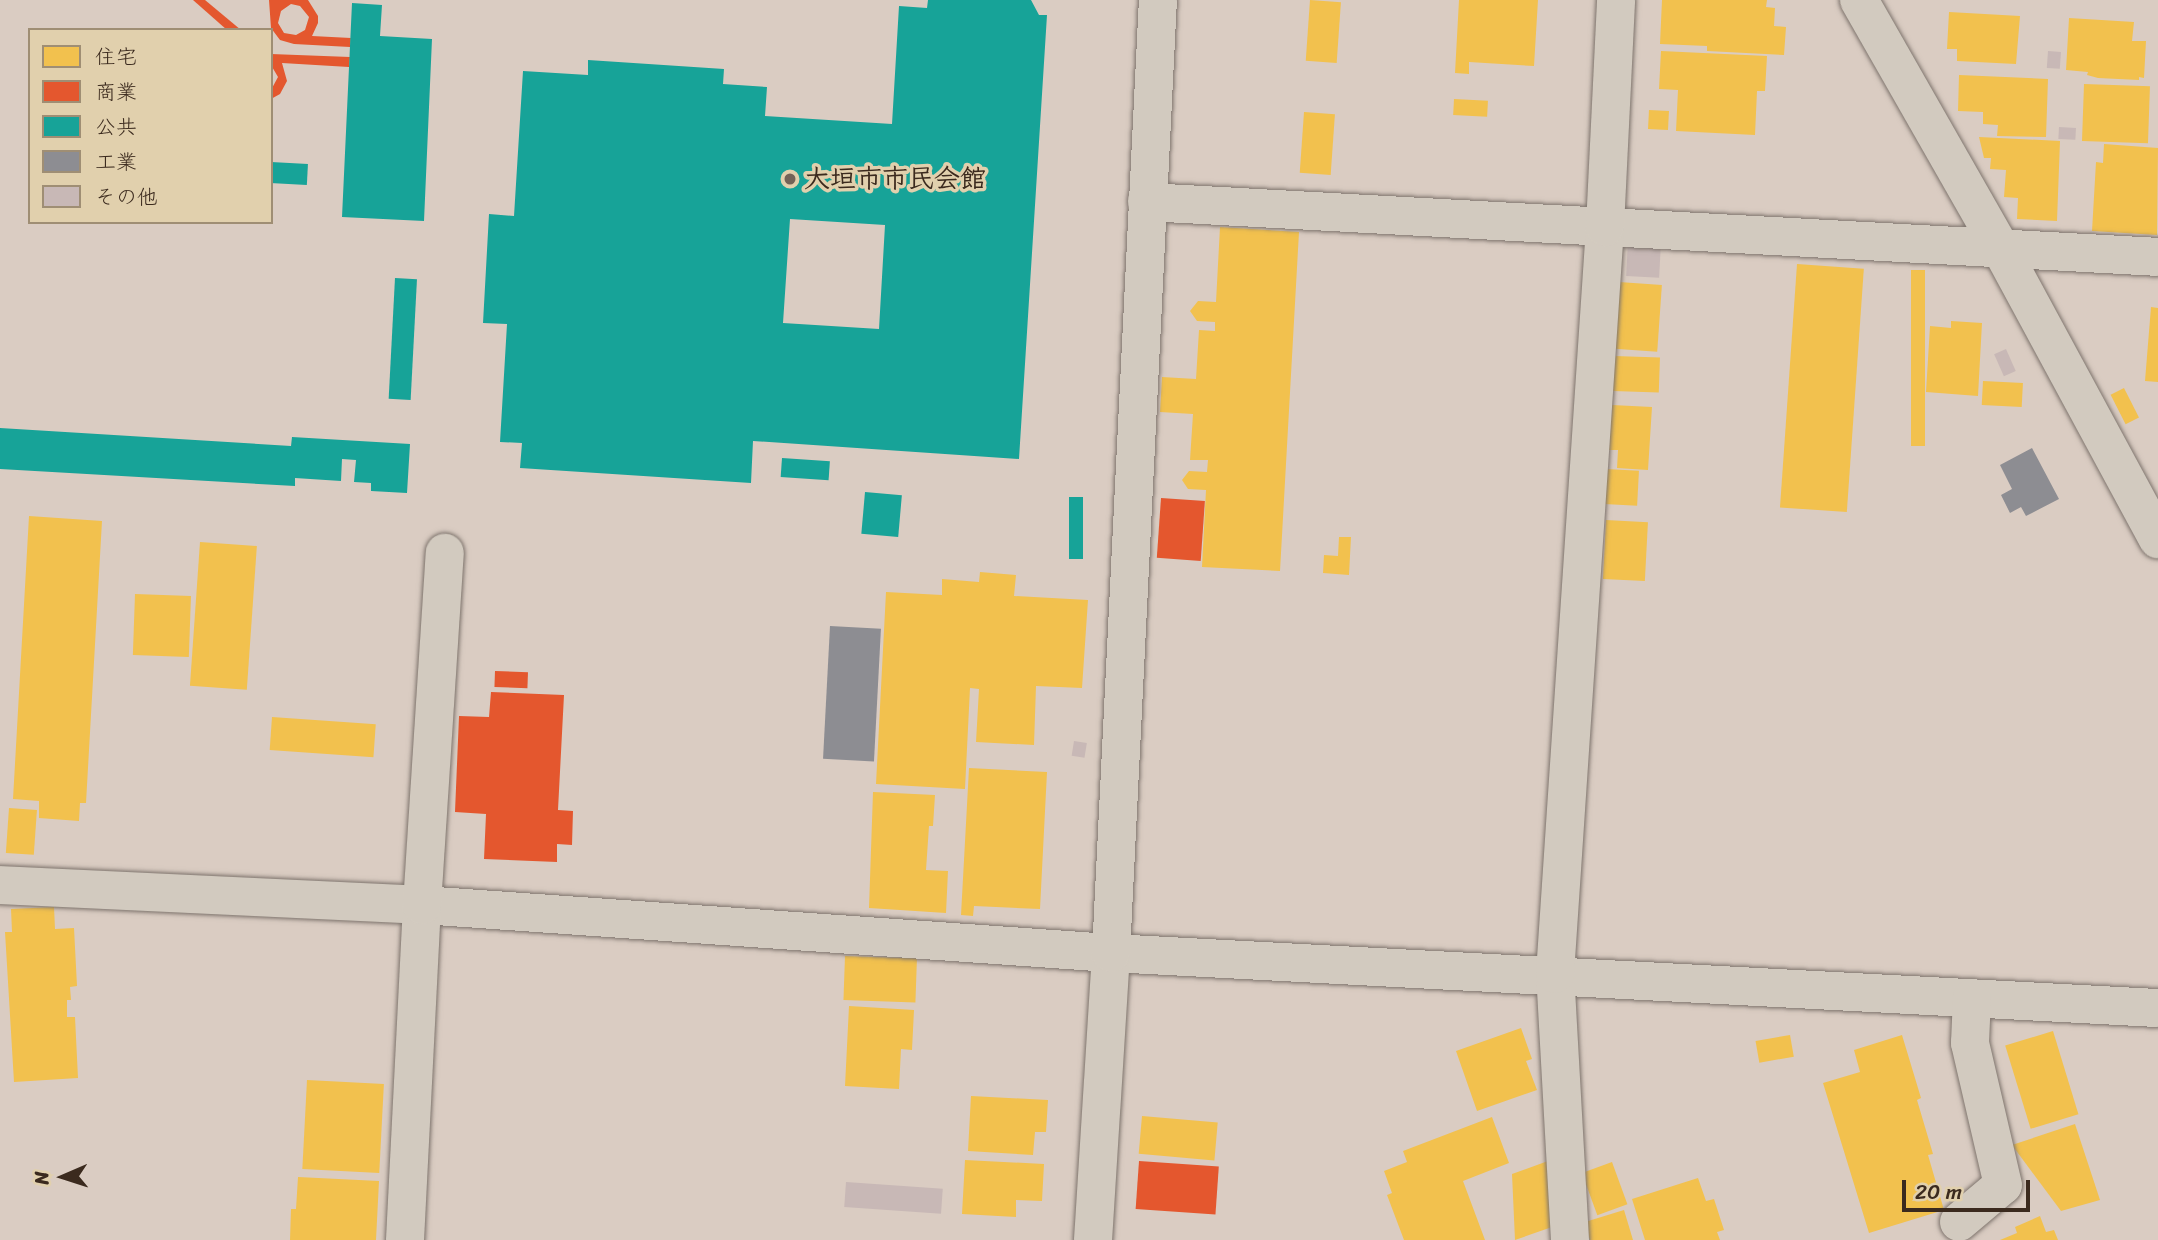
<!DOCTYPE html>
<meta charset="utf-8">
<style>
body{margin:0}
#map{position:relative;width:2158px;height:1240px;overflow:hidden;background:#daccc2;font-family:Sriracha,"Klee One",sans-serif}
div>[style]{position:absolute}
.homes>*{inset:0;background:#f2c14e;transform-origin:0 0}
.shops>*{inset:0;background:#e4572e;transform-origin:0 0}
.public>*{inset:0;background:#17a398;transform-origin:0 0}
.industry>*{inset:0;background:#8d8d92;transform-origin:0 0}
.building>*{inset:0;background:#c8b8b6;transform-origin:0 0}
.roads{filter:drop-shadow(0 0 2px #7e746d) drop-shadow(0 0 2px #7e746d)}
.street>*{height:38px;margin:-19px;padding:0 19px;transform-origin:19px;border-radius:19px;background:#d2cabf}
.dots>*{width:19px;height:19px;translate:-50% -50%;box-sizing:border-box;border:4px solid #e1d0ad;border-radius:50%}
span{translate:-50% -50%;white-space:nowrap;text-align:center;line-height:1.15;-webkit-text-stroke:7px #e1d0ad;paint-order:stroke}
.poi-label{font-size:26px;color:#3b2a1e;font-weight:700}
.left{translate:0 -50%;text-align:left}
.legend{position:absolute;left:28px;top:28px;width:245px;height:196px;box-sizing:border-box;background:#e1d0ad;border:2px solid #9f8e74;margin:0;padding:9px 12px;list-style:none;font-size:21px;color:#3b2a1e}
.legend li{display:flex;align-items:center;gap:14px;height:35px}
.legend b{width:35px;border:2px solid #9f8e74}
.north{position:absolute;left:28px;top:1142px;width:70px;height:70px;-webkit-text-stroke:5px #e1d0ad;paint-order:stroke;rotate:267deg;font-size:19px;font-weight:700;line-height:28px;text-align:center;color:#3b2a1e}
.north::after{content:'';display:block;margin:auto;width:24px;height:32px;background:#3b2a1e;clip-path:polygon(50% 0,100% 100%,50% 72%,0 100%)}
.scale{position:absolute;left:1902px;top:1180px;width:128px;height:32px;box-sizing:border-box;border:4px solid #3b2a1e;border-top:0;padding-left:9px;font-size:21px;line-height:24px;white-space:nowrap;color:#3b2a1e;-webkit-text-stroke:5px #e1d0ad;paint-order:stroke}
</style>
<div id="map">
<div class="homes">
<i style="left:1310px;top:0;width:31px;height:61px;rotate:4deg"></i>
<i style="clip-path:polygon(1459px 0,1538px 0,1534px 66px,1469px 62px,1469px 74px,1455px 73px)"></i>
<i style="clip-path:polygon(1662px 0,1767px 0,1766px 7px,1775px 8px,1774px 26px,1786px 27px,1784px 55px,1707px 51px,1707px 46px,1660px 44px)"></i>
<i style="clip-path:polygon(1949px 12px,2020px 16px,2016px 64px,1957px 61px,1957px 49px,1947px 49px)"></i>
<i style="clip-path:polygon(2069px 18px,2134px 22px,2132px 41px,2146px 41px,2144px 78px,2139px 77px,2139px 80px,2098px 78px,2087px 75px,2088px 72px,2066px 70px)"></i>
<i style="clip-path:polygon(1661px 51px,1767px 56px,1765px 91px,1757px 91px,1755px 135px,1676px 131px,1678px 90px,1659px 89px)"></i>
<i style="clip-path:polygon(1959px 75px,2048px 79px,2046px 137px,1997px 136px,1998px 125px,1983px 124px,1983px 112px,1958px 111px)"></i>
<i style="left:2084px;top:84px;width:66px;height:57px;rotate:2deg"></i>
<i style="left:1454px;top:99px;width:34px;height:16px;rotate:3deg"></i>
<i style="left:1649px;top:110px;width:20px;height:19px;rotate:3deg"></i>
<i style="left:1304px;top:112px;width:31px;height:61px;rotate:4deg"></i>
<i style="clip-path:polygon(1979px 137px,2060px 141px,2057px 221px,2017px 219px,2018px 198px,2004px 197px,2006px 170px,1990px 169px,1991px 158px,1984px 158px)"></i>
<i style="clip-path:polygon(2104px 144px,2158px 148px,2157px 235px,2092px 231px,2096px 162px,2103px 163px)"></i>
<i style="clip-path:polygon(1220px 227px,1299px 232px,1280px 571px,1202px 567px,1206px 490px,1188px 489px,1182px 480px,1189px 471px,1207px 472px,1208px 460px,1190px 460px,1193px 414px,1160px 412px,1162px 377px,1196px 379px,1199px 330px,1215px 331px,1215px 322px,1197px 321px,1190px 311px,1198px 301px,1216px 302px)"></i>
<i style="left:1797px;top:264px;width:67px;height:244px;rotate:4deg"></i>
<i style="left:1911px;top:270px;width:14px;height:176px"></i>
<i style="left:1619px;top:282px;width:43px;height:67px;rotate:4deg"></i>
<i style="clip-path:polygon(2151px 307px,2158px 308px,2158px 382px,2145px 381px)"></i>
<i style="clip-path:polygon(1951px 321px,1982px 323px,1978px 396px,1926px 392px,1930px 326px,1951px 328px)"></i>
<i style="left:1614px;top:356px;width:46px;height:35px;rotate:2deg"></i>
<i style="left:1983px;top:381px;width:40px;height:24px;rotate:3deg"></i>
<i style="left:2124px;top:388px;width:33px;height:15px;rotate:63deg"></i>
<i style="clip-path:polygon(1612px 405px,1652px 407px,1648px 470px,1617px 468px,1618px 450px,1609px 450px)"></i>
<i style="left:1606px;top:469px;width:33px;height:35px;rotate:3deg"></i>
<i style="clip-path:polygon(29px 516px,102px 521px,86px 803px,80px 803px,79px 821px,39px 818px,39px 801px,13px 799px)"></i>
<i style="left:1606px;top:520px;width:42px;height:59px;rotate:3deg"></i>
<i style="clip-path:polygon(1339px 537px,1351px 537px,1349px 575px,1323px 573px,1324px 555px,1338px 556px)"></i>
<i style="left:200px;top:542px;width:57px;height:144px;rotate:4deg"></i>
<i style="clip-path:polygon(980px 572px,1016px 575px,1014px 596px,1088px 600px,1082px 688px,1036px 686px,1034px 745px,976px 742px,979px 689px,970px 688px,965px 789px,876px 784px,886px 592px,942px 595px,942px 579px,979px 582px)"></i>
<i style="left:135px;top:594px;width:56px;height:61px;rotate:2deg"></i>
<i style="left:272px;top:717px;width:104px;height:33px;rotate:4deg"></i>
<i style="clip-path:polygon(969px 768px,1047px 772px,1040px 909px,974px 906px,973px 916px,961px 915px)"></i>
<i style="clip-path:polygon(873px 792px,935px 795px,933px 826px,929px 826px,926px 870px,948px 871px,946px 913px,869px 908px)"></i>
<i style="left:9px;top:808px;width:28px;height:45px;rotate:4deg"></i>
<i style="clip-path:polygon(54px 907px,55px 929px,74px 928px,77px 986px,70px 987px,71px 1000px,67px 1000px,67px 1017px,75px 1017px,78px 1078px,14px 1082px,5px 932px,12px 932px,11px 909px)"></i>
<i style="left:845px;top:956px;width:72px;height:44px;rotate:2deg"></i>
<i style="clip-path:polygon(849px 1006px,914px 1010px,912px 1050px,901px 1049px,899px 1089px,845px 1086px)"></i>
<i style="clip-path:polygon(1521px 1028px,1532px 1059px,1526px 1061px,1537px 1090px,1477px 1111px,1456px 1051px)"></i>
<i style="left:2053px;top:1031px;width:87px;height:50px;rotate:73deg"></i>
<i style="left:1790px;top:1035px;width:22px;height:35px;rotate:80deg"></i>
<i style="clip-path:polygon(1902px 1035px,1921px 1098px,1917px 1100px,1933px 1154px,1928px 1155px,1944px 1210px,1869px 1233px,1823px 1083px,1860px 1072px,1854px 1050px)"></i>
<i style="left:307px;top:1080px;width:77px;height:89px;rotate:3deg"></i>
<i style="clip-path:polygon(971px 1096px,1048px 1100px,1046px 1132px,1035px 1132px,1033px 1155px,968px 1151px)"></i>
<i style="left:1142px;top:1116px;width:76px;height:38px;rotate:5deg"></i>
<i style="clip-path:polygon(1492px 1117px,1509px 1163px,1463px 1181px,1485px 1240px,1404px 1240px,1387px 1195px,1392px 1193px,1384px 1171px,1407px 1162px,1403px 1151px)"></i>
<i style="clip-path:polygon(2075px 1124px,2100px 1200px,2061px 1211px,2012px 1145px)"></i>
<i style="clip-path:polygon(965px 1160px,1044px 1164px,1042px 1201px,1016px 1200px,1016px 1217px,962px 1214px)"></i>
<i style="clip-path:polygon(1548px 1161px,1552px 1227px,1515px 1240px,1512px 1174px)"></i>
<i style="left:1612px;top:1162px;width:45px;height:32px;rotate:70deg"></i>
<i style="clip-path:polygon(298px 1177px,379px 1181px,376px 1240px,290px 1240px,291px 1209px,296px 1209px)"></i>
<i style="clip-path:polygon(1698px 1178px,1706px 1201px,1714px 1199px,1724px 1230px,1717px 1232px,1720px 1240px,1645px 1240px,1632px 1199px)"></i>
<i style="clip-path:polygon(1624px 1210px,1633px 1240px,1590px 1240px,1585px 1222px)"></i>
<i style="clip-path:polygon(2040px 1216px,2046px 1232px,2054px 1230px,2058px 1240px,2000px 1240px,2017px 1233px,2015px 1227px)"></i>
</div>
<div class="shops">
<i style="clip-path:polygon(193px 0,205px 0,241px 30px,227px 30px)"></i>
<i style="clip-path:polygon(evenodd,269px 0,308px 0,318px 16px,318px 23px,312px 36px,351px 38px,350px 47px,294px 44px,280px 40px,271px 28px,269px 0,291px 4px,300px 6px,309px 17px,305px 30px,296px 35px,284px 33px,278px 23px,281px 11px,291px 4px)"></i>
<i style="clip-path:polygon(271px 54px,350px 57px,349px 67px,282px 63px,287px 81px,280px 94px,271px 99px,271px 90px,278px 77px,271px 65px)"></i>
<i style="left:1161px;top:498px;width:44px;height:60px;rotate:4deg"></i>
<i style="left:495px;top:671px;width:33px;height:16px;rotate:2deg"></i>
<i style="clip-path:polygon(491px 692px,564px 695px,558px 810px,573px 811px,572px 845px,557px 844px,557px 862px,484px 859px,486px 814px,455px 812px,459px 716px,489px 717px)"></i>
<i style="left:1139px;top:1161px;width:80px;height:48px;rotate:4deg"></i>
</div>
<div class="public">
<i style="clip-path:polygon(evenodd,928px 0,1031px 0,1039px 15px,1047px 15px,1019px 459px,753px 441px,751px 483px,520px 468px,522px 443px,500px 442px,507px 324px,483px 323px,489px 214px,514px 216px,523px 71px,588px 75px,588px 60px,724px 69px,723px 84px,767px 87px,765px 116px,892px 124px,899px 6px,927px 8px,928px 0,790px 219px,885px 225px,879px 329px,783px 323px,790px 219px)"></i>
<i style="clip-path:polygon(352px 3px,382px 5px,380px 36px,432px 39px,424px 221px,342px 217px)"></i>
<i style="left:271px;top:162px;width:37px;height:21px;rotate:3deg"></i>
<i style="left:395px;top:278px;width:22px;height:121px;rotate:3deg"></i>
<i style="clip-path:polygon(0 428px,291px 446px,292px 437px,410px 444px,407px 493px,371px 491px,371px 483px,354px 482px,356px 460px,342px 459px,341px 481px,295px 478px,295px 486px,0 469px)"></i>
<i style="left:782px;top:458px;width:48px;height:19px;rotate:4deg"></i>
<i style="left:865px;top:492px;width:37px;height:42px;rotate:5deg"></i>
<i style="left:1069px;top:497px;width:14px;height:62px"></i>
</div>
<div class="industry">
<i style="clip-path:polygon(2032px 448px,2059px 499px,2026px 516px,2021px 507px,2010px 513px,2001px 495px,2012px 489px,2000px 465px)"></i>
<i style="left:830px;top:626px;width:51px;height:133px;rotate:3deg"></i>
</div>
<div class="building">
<i style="left:2048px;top:51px;width:13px;height:17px;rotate:4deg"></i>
<i style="left:2059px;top:127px;width:17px;height:12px;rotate:3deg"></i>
<i style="left:1628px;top:241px;width:33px;height:35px;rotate:3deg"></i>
<i style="left:2006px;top:349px;width:24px;height:13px;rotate:66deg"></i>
<i style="left:1074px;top:741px;width:13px;height:15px;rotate:9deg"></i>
<i style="left:846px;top:1182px;width:97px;height:25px;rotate:4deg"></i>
</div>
<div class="roads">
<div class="street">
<i style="left:1859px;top:0;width:287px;rotate:60.3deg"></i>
<i style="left:2001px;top:249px;width:330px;rotate:61.6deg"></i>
<i style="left:1147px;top:202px;width:1012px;rotate:3.11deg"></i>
<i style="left:0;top:885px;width:422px;rotate:2.7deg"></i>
<i style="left:422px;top:905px;width:691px;rotate:3.99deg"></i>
<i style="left:1111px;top:953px;width:1048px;rotate:3.01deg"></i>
<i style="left:1959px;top:1222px;width:57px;rotate:-40.1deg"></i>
<i style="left:2003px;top:1185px;width:146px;rotate:-103.1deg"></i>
<i style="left:1970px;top:1043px;width:45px;rotate:-87.5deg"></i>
<i style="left:405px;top:1240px;width:335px;rotate:-87.1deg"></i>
<i style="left:422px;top:905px;width:353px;rotate:-86.3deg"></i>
<i style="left:1093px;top:1240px;width:288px;rotate:-86.4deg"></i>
<i style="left:1111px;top:953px;width:954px;rotate:-87.18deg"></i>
<i style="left:1570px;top:1240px;width:266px;rotate:-93.2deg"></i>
<i style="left:1555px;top:974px;width:749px;rotate:-86.17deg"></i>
<i style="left:1605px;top:227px;width:227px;rotate:-87.2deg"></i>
</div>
</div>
<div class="dots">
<i style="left:790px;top:179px;background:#736357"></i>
</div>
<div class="poi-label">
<span class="left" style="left:804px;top:179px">大垣市市民会館</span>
</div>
<ul class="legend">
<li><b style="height:19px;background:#f2c14e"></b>住宅</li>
<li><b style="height:19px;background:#e4572e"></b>商業</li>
<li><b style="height:19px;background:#17a398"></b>公共</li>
<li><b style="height:19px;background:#8d8d92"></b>工業</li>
<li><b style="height:19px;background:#c8b8b6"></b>その他</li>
</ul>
<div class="north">N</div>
<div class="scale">20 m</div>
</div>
